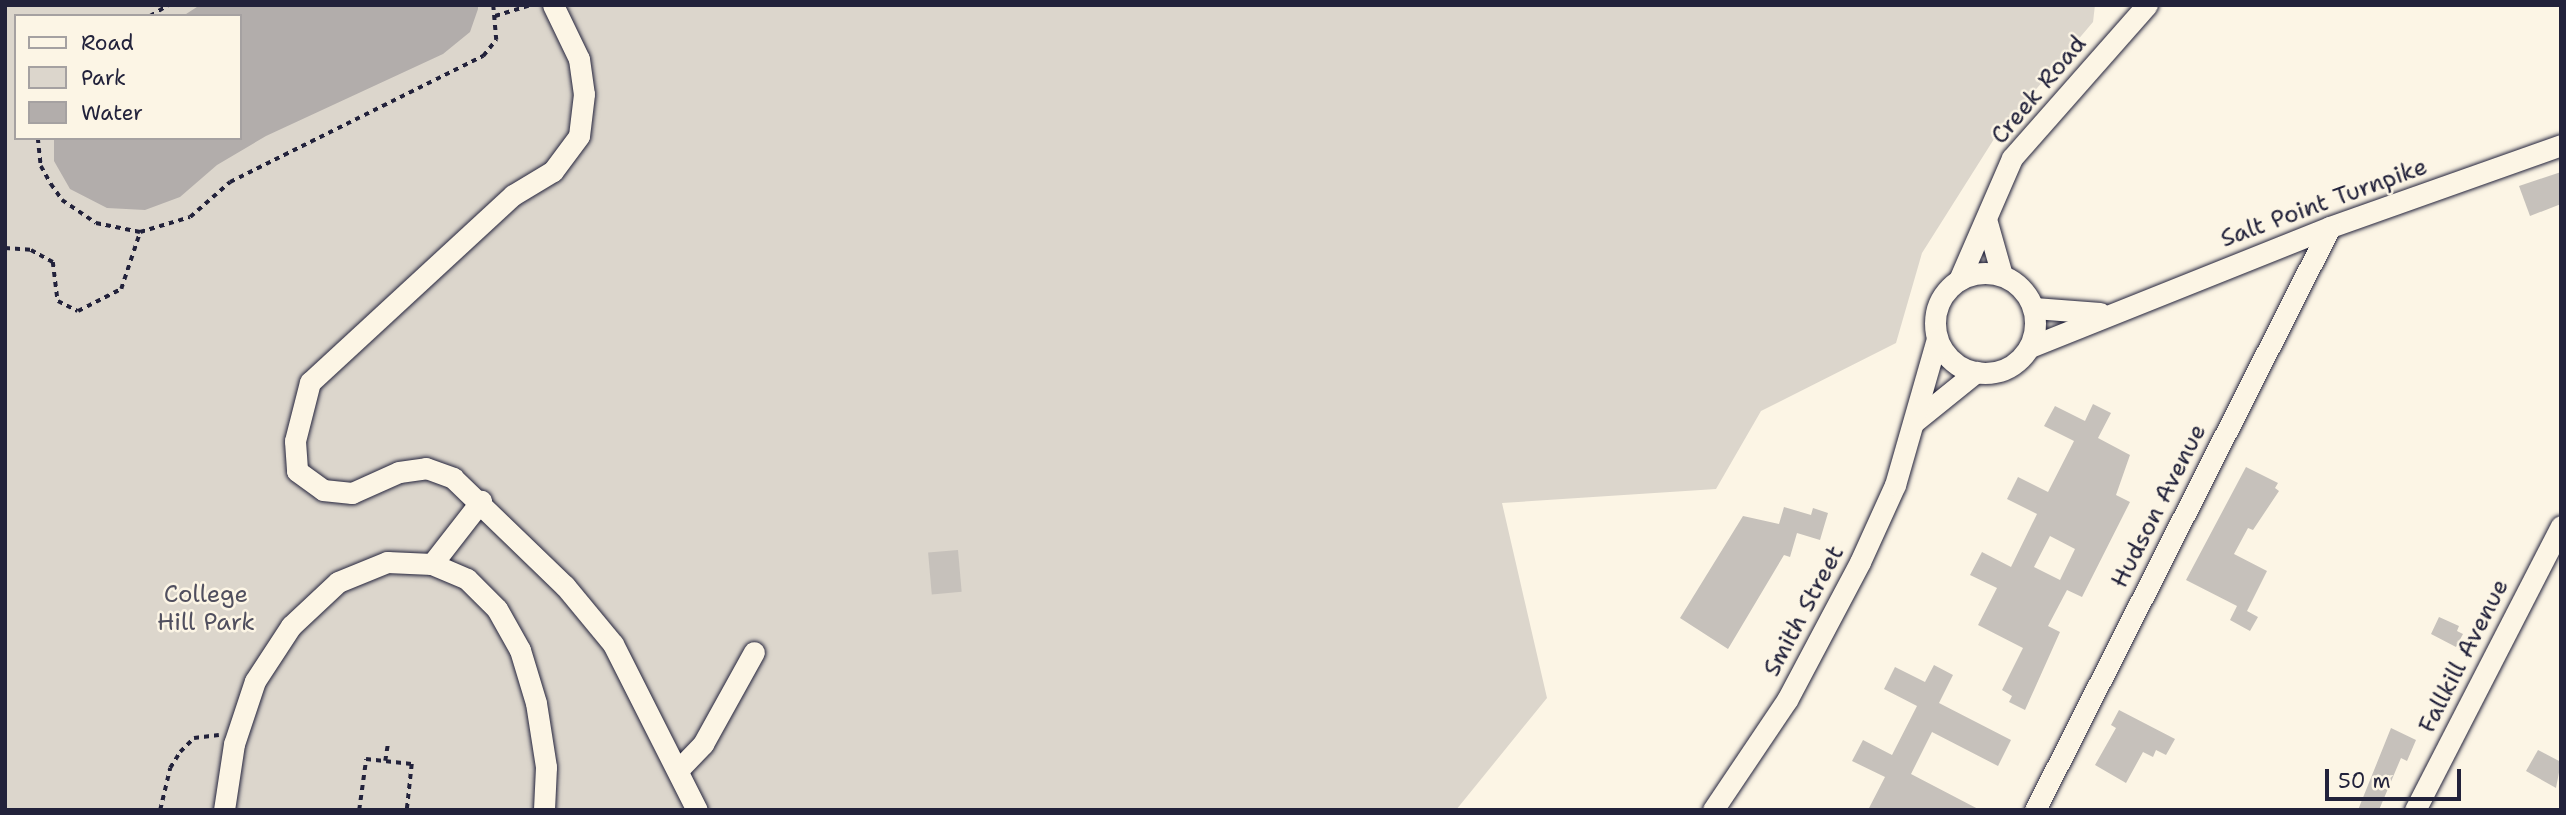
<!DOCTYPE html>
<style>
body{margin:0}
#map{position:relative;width:2566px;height:815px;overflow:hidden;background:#fcf5e5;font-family:"Shantell Sans",sans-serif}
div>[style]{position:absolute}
.green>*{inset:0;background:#dcd6cc}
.water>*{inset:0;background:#b2adab}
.building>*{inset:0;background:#c6c1bb;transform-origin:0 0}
.path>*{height:3.5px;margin-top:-1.75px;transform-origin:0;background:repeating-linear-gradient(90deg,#22223b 0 5px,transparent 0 10px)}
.roads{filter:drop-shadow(0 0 2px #22223b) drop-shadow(0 0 2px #22223b)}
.minor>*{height:21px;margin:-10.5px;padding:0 10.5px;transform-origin:10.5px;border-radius:10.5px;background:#fcf5e5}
.minor>.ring{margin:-10.5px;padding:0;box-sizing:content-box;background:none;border:21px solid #fcf5e5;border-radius:50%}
span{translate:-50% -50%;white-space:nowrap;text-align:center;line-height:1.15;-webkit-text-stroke:5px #fcf5e5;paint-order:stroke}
.street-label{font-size:24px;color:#22223b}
.park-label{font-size:24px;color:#504f5f}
.frame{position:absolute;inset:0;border:7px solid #22223b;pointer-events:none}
.legend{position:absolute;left:14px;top:14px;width:228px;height:126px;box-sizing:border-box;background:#fcf5e5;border:2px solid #a5a1a1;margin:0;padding:9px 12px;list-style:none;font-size:21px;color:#22223b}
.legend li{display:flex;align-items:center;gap:14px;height:35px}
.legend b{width:35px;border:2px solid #a5a1a1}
.scale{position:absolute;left:2325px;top:769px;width:136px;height:32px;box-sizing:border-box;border:4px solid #22223b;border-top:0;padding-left:9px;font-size:21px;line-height:24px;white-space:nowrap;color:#22223b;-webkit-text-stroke:5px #fcf5e5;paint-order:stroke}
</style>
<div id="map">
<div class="green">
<i style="clip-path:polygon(evenodd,5px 5px,2095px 5px,2093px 22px,1994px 139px,1922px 253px,1896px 343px,1761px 411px,1716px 489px,1502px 503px,1547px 698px,1456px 810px,5px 810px,5px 5px,16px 16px,240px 16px,240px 138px,16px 138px,16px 16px)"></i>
</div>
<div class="water">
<i style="clip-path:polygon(200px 5px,478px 5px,478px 9px,470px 32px,443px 54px,266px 136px,217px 165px,180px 197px,145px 210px,107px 208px,70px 189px,54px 161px,54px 138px,240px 138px,240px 16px,183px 16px)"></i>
</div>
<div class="building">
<i style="clip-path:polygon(2561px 172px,2561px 204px,2530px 216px,2519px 186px)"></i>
<i style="clip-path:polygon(evenodd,2093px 404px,2111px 413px,2098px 438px,2130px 455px,2116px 495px,2130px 502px,2082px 597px,2067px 590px,2048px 626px,2060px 632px,2025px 710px,2009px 702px,2012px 696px,2002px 690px,2023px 648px,1978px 625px,1997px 588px,1970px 575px,1982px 552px,2011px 567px,2037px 514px,2007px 499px,2018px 477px,2048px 492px,2074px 441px,2044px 426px,2055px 406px,2085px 421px,2093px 404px,2050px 536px,2075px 549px,2060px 580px,2034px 567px,2050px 536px)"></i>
<i style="clip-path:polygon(2246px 467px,2278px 483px,2275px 488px,2279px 491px,2253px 530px,2248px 528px,2234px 554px,2267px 571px,2247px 611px,2258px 617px,2250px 631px,2230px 620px,2237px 606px,2186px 580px)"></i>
<i style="clip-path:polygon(1784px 507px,1811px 515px,1813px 508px,1828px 513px,1820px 540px,1797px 533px,1790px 557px,1784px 555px,1728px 649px,1680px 618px,1743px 516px,1779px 524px)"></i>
<i style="left:958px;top:550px;width:42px;height:30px;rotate:85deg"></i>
<i style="clip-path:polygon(2439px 617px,2459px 626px,2457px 631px,2463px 634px,2456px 647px,2431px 634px)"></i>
<i style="clip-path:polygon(1934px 665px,1953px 675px,1939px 703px,2011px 740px,1998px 766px,1932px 732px,1911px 774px,1980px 810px,1868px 810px,1885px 777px,1852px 761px,1863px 740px,1892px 755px,1917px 706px,1884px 689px,1895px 667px,1925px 682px)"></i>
<i style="clip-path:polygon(2119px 710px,2175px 739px,2166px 755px,2156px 750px,2153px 757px,2143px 752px,2126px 783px,2095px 765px,2116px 728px,2111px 725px)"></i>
<i style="clip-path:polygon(2391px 728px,2416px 740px,2407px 761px,2401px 758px,2379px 810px,2358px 810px)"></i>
<i style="clip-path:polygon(2538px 750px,2561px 762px,2556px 788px,2526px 771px)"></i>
</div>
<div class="path">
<i style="left:150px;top:16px;width:21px;rotate:-31deg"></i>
<i style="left:495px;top:16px;width:37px;rotate:-17deg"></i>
<i style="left:38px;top:138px;width:28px;rotate:84deg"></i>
<i style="left:41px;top:166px;width:21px;rotate:61deg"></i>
<i style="left:51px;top:184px;width:19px;rotate:55deg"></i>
<i style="left:62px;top:200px;width:41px;rotate:34.1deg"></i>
<i style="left:96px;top:223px;width:45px;rotate:11.6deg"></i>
<i style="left:140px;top:232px;width:52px;rotate:-16.7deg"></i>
<i style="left:190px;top:217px;width:53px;rotate:-41.2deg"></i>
<i style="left:230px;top:182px;width:283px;rotate:-26.5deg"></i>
<i style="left:483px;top:56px;width:21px;rotate:-51deg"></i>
<i style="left:496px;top:40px;width:35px;rotate:-95deg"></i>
<i style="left:5px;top:248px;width:26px;rotate:4deg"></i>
<i style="left:31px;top:250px;width:25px;rotate:29deg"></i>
<i style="left:53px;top:262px;width:39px;rotate:83deg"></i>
<i style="left:58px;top:301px;width:22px;rotate:27deg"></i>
<i style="left:78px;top:311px;width:48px;rotate:-27.1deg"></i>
<i style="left:121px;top:289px;width:60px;rotate:-71.6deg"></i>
<i style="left:385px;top:761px;width:18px;rotate:-81deg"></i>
<i style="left:160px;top:810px;width:43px;rotate:-76.6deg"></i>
<i style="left:170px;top:768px;width:19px;rotate:-58deg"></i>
<i style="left:180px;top:752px;width:20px;rotate:-45deg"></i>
<i style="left:194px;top:738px;width:25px;rotate:-7deg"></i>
<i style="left:359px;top:810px;width:51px;rotate:-82.2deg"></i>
<i style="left:366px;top:759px;width:46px;rotate:6.2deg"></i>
<i style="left:412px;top:764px;width:46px;rotate:96.2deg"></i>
</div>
<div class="roads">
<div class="minor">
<i style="left:553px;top:5px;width:60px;rotate:64.3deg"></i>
<i style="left:579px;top:59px;width:35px;rotate:82deg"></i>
<i style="left:584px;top:94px;width:42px;rotate:96.8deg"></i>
<i style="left:579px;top:136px;width:44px;rotate:126.6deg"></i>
<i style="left:553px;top:171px;width:47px;rotate:149deg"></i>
<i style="left:513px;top:195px;width:276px;rotate:137.3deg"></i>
<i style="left:310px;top:382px;width:61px;rotate:104.3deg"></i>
<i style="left:295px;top:441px;width:30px;rotate:86deg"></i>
<i style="left:297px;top:471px;width:32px;rotate:36deg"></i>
<i style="left:323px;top:490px;width:29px;rotate:6deg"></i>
<i style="left:352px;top:493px;width:51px;rotate:-24.1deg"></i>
<i style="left:399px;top:472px;width:27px;rotate:-8deg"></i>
<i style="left:426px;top:468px;width:29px;rotate:20deg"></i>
<i style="left:453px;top:478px;width:156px;rotate:44deg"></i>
<i style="left:565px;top:586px;width:75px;rotate:50.4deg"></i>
<i style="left:613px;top:644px;width:186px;rotate:63.2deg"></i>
<i style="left:1986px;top:219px;width:58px;rotate:74.1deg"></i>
<i class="ring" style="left:1935px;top:273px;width:79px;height:79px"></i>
<i style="left:1959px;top:280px;width:133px;rotate:-66.5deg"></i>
<i style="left:2012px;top:158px;width:204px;rotate:-48.6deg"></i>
<i style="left:2034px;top:308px;width:66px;rotate:4.3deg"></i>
<i style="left:2030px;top:347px;width:323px;rotate:-21.8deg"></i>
<i style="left:2330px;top:227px;width:245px;rotate:-19.5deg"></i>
<i style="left:1914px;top:422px;width:80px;rotate:-38.9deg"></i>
<i style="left:432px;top:564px;width:80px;rotate:-52.1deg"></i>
<i style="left:679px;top:769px;width:35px;rotate:-46deg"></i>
<i style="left:703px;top:744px;width:105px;rotate:-61deg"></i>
<i style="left:224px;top:810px;width:67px;rotate:-81.4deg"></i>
<i style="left:234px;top:744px;width:66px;rotate:-71.6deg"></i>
<i style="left:255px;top:681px;width:66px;rotate:-56.8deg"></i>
<i style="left:291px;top:626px;width:64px;rotate:-43.1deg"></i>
<i style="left:338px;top:582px;width:53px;rotate:-22.2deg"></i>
<i style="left:387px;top:562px;width:45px;rotate:2.5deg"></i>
<i style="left:432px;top:564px;width:38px;rotate:23deg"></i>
<i style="left:467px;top:579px;width:42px;rotate:45deg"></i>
<i style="left:497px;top:609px;width:47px;rotate:60.7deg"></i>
<i style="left:520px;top:650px;width:55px;rotate:73.2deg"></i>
<i style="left:536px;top:703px;width:65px;rotate:81.1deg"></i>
<i style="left:546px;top:767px;width:43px;rotate:92.7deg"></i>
<i style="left:1713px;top:810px;width:133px;rotate:-56.1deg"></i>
<i style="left:1787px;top:700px;width:156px;rotate:-62.1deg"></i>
<i style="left:1860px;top:562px;width:85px;rotate:-65.6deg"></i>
<i style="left:1895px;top:485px;width:152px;rotate:-74deg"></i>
<i style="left:2035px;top:810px;width:653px;rotate:-63.16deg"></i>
<i style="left:2415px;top:810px;width:319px;rotate:-62.8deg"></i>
</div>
</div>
<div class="street-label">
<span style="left:2039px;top:90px;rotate:-50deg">Creek Road</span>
<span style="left:2324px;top:203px;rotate:-20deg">Salt Point Turnpike</span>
<span style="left:2159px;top:506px;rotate:-63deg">Hudson Avenue</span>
<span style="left:1804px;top:611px;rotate:-62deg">Smith Street</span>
<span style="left:2464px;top:656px;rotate:-63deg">Fallkill Avenue</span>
</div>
<div class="park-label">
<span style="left:206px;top:609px">College<br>Hill Park</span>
</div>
<div class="frame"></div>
<ul class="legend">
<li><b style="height:9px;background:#fcf5e5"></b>Road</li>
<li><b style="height:19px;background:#dcd6cc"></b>Park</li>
<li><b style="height:19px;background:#b2adab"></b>Water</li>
</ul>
<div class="scale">50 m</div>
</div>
